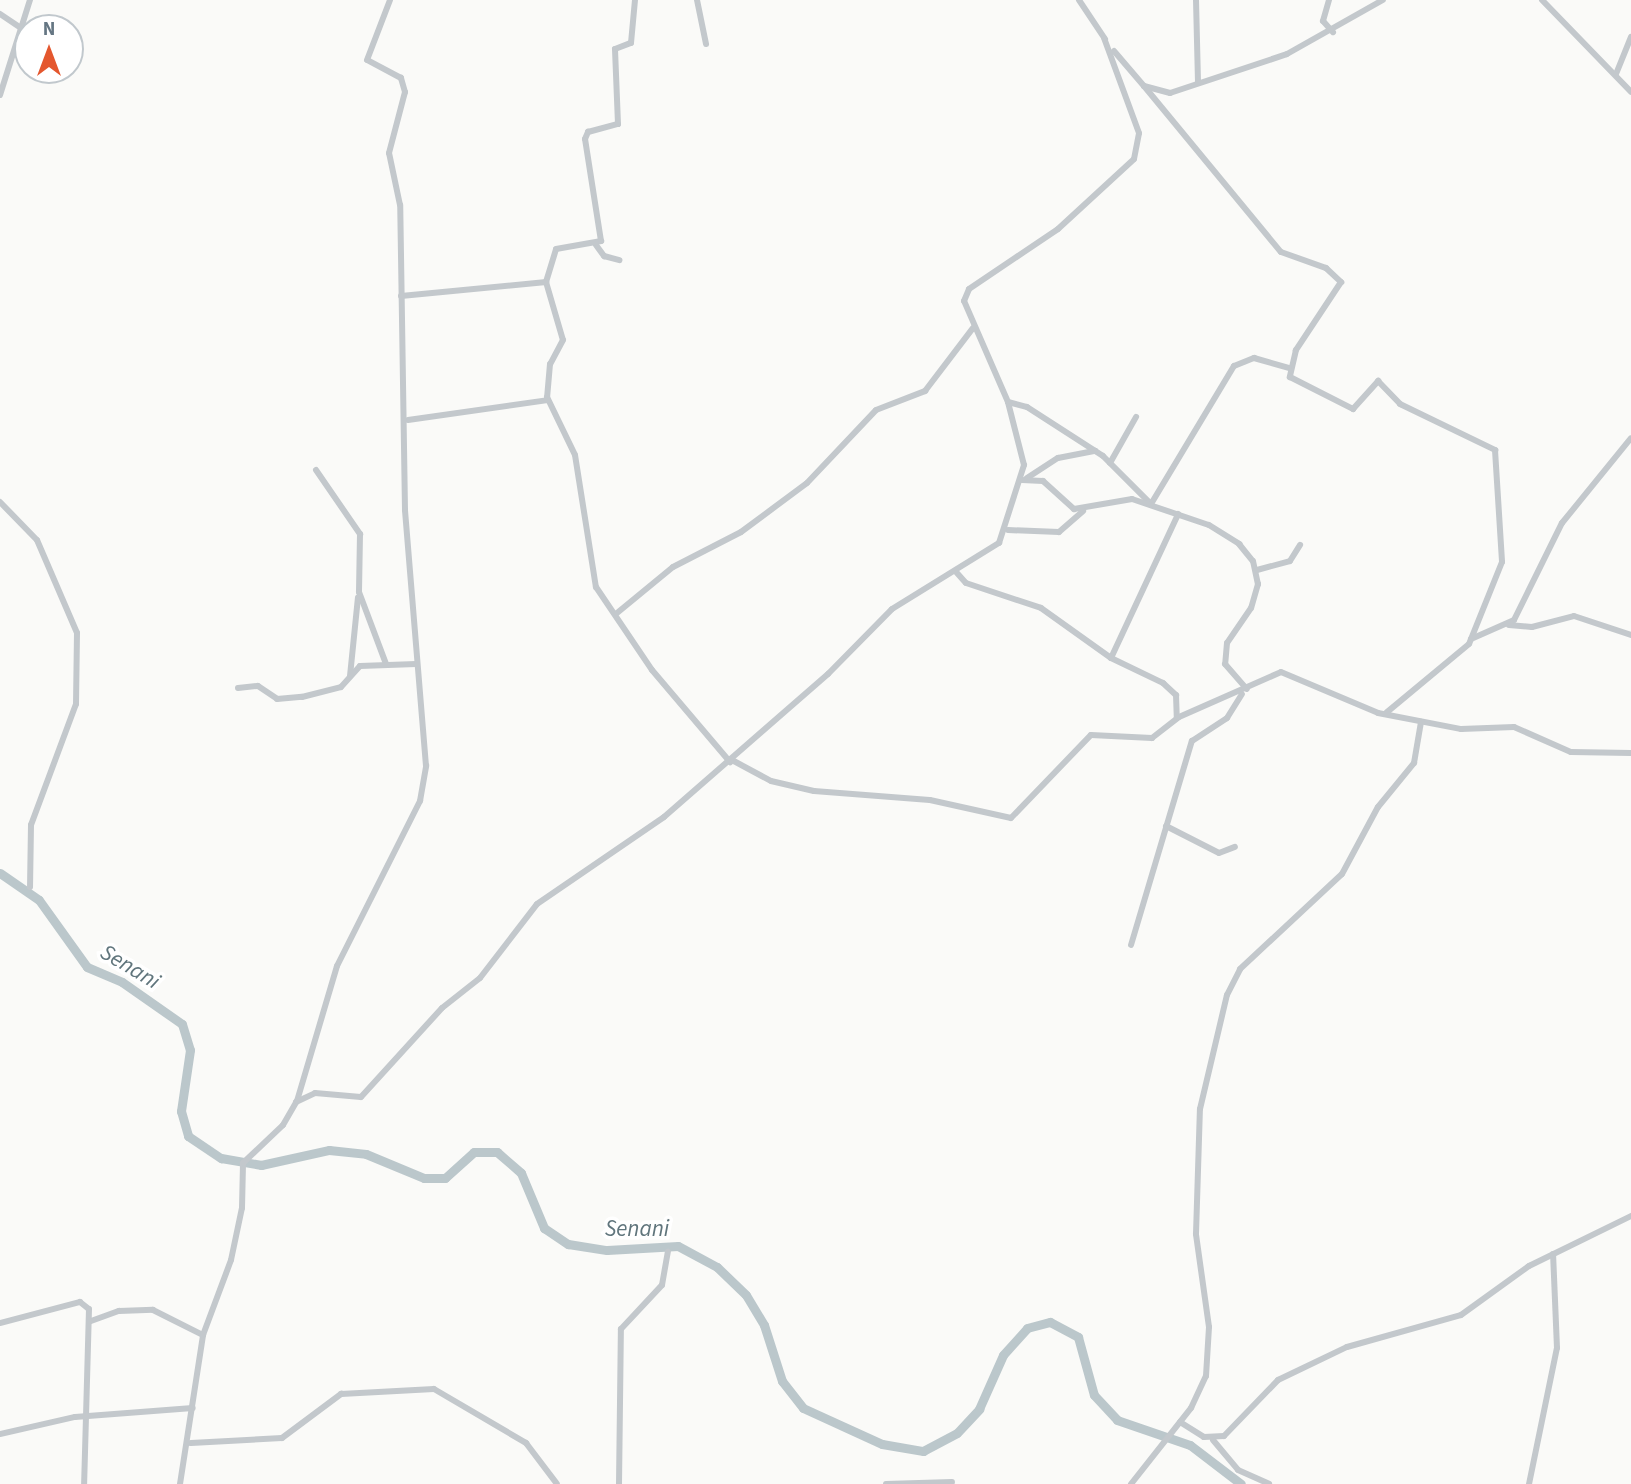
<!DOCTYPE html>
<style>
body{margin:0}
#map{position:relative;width:1631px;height:1484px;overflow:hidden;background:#fafaf8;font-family:"Source Sans 3",sans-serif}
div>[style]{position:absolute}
.river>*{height:9px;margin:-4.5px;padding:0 4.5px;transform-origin:4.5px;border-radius:4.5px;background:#bbc7cb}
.minor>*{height:6px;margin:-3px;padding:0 3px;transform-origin:3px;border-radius:3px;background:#c3c8cc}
span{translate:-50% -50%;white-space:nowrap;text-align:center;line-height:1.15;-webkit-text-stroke:7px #fff;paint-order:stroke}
.water-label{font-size:23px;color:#60757c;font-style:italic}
.north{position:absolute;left:14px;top:14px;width:70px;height:70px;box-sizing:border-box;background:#fff;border:2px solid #c1c8cd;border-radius:50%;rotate:0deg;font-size:19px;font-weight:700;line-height:28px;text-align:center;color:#657683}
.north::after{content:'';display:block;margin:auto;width:24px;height:32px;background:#e4572e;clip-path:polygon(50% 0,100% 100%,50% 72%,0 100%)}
</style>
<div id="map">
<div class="river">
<i style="left:0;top:873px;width:47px;rotate:34.7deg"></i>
<i style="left:39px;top:900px;width:82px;rotate:54.4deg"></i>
<i style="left:87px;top:967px;width:38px;rotate:23deg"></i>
<i style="left:122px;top:982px;width:73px;rotate:35deg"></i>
<i style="left:182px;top:1024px;width:27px;rotate:73deg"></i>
<i style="left:190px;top:1050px;width:62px;rotate:98.4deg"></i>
<i style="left:181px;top:1111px;width:26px;rotate:74deg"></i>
<i style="left:188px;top:1136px;width:40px;rotate:34deg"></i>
<i style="left:221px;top:1158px;width:41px;rotate:9.9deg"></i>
<i style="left:261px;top:1165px;width:70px;rotate:-12.4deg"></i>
<i style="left:329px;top:1150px;width:37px;rotate:6deg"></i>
<i style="left:366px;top:1154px;width:63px;rotate:22.5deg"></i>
<i style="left:424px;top:1178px;width:21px"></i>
<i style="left:445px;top:1178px;width:39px;rotate:-42deg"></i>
<i style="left:474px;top:1152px;width:23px"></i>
<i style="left:497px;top:1152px;width:32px;rotate:41deg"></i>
<i style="left:521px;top:1173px;width:60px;rotate:67.3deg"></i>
<i style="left:544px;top:1228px;width:29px;rotate:34deg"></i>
<i style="left:568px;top:1244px;width:39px;rotate:9deg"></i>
<i style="left:607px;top:1250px;width:71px;rotate:-3.2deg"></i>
<i style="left:678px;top:1246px;width:44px;rotate:28.3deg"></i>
<i style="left:717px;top:1267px;width:40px;rotate:44deg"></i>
<i style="left:746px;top:1295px;width:35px;rotate:59deg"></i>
<i style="left:764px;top:1325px;width:59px;rotate:72.2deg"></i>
<i style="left:782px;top:1381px;width:34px;rotate:52deg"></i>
<i style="left:803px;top:1408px;width:87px;rotate:24.5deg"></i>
<i style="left:882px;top:1444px;width:42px;rotate:9.7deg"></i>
<i style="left:923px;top:1451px;width:38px;rotate:-28deg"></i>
<i style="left:957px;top:1433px;width:33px;rotate:-47deg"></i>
<i style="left:979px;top:1409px;width:59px;rotate:-66deg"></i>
<i style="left:1003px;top:1355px;width:36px;rotate:-48deg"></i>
<i style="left:1027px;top:1328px;width:24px;rotate:-15deg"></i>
<i style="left:1050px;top:1322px;width:32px;rotate:28deg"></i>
<i style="left:1078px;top:1337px;width:60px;rotate:74.6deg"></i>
<i style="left:1094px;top:1395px;width:34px;rotate:47deg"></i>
<i style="left:1117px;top:1420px;width:77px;rotate:18.9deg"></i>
<i style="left:1190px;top:1445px;width:64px;rotate:37.4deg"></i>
</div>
<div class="minor">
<i style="left:697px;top:0;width:45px;rotate:78.4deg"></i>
<i style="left:1079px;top:0;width:47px;rotate:56.3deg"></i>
<i style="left:1196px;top:0;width:83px;rotate:88.6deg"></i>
<i style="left:1329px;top:0;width:22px;rotate:106deg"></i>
<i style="left:1323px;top:21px;width:15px;rotate:48deg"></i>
<i style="left:1542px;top:0;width:128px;rotate:45.9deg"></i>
<i style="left:0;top:14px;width:23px;rotate:34deg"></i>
<i style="left:1114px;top:51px;width:46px;rotate:49.4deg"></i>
<i style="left:1144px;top:86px;width:27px;rotate:15deg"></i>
<i style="left:1170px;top:93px;width:123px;rotate:-18.4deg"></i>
<i style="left:1287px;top:54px;width:110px;rotate:-29.4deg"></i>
<i style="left:1616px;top:74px;width:40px;rotate:-68deg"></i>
<i style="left:1144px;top:86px;width:215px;rotate:50.5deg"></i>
<i style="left:1281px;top:252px;width:48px;rotate:19.6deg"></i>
<i style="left:1326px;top:268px;width:21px;rotate:43deg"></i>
<i style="left:1341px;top:282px;width:82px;rotate:123.5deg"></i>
<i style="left:1296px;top:350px;width:28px;rotate:103deg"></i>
<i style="left:1290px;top:377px;width:71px;rotate:26.9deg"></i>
<i style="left:1353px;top:409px;width:38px;rotate:-48deg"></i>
<i style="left:1378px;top:381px;width:32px;rotate:46deg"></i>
<i style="left:1400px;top:404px;width:106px;rotate:25.8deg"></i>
<i style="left:1495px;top:450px;width:112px;rotate:86.4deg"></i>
<i style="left:1502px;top:562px;width:88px;rotate:111.9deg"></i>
<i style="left:1469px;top:644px;width:107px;rotate:140.3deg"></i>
<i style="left:0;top:95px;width:100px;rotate:-72.5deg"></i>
<i style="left:596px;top:245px;width:14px;rotate:54deg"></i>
<i style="left:604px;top:256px;width:16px;rotate:15deg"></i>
<i style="left:546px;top:282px;width:34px;rotate:-73deg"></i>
<i style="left:556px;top:249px;width:46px;rotate:-10.1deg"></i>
<i style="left:601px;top:241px;width:103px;rotate:-98.9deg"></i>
<i style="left:585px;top:139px;width:8px;rotate:-67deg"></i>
<i style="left:588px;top:132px;width:31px;rotate:-15deg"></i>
<i style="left:618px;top:124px;width:75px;rotate:-92.3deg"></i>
<i style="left:615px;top:49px;width:17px;rotate:-21deg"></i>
<i style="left:631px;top:43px;width:43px;rotate:-84.7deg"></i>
<i style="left:401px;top:296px;width:146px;rotate:-5.5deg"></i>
<i style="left:546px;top:282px;width:60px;rotate:73.7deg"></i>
<i style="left:563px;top:340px;width:27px;rotate:118deg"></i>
<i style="left:550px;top:364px;width:33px;rotate:95deg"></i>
<i style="left:547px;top:397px;width:64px;rotate:64.2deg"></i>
<i style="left:575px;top:455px;width:134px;rotate:81deg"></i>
<i style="left:596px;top:587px;width:100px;rotate:56deg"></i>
<i style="left:652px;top:670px;width:121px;rotate:49.7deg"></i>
<i style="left:1008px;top:402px;width:20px;rotate:15deg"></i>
<i style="left:1027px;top:407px;width:90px;rotate:32.8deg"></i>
<i style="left:1103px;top:456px;width:68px;rotate:45deg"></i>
<i style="left:1151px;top:504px;width:161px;rotate:-59deg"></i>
<i style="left:1234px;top:366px;width:22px;rotate:-22deg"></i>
<i style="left:1254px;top:358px;width:36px;rotate:16deg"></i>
<i style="left:408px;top:420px;width:141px;rotate:-8.1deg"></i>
<i style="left:1110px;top:463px;width:53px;rotate:-60.5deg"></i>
<i style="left:316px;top:470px;width:78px;rotate:55.5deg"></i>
<i style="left:360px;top:534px;width:58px;rotate:91deg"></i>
<i style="left:359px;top:592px;width:77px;rotate:69.4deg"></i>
<i style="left:1027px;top:478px;width:37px;rotate:-33deg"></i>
<i style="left:1058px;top:458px;width:38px;rotate:-11deg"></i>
<i style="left:1022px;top:480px;width:21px;rotate:3deg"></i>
<i style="left:1043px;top:481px;width:42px;rotate:42.1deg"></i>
<i style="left:1074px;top:509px;width:59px;rotate:-9.8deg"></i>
<i style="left:1132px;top:499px;width:81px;rotate:18.7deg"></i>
<i style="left:1209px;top:525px;width:36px;rotate:32deg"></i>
<i style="left:1239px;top:544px;width:22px;rotate:51deg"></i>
<i style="left:1253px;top:561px;width:24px;rotate:78deg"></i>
<i style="left:1258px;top:584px;width:25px;rotate:106deg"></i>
<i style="left:1251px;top:608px;width:42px;rotate:124.4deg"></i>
<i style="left:1227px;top:643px;width:21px;rotate:95deg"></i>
<i style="left:1225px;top:664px;width:33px;rotate:49deg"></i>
<i style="left:0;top:502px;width:53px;rotate:45.8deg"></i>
<i style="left:37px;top:540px;width:101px;rotate:66.7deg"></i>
<i style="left:77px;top:633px;width:71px;rotate:90.8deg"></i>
<i style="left:76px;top:704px;width:129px;rotate:110.4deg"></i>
<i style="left:31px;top:825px;width:62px;rotate:90.9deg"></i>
<i style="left:1008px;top:530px;width:51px;rotate:2.2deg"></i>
<i style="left:1059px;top:532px;width:32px;rotate:-41deg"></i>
<i style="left:1257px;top:570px;width:34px;rotate:-15deg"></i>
<i style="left:1290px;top:561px;width:19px;rotate:-58deg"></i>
<i style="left:957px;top:573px;width:13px;rotate:48deg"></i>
<i style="left:966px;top:583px;width:79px;rotate:18.4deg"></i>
<i style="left:1041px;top:608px;width:86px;rotate:35.5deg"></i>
<i style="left:1111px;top:658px;width:58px;rotate:25.7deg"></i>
<i style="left:1163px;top:683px;width:18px;rotate:43deg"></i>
<i style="left:1176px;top:695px;width:23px;rotate:88deg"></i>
<i style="left:617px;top:613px;width:72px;rotate:-39.4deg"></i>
<i style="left:673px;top:567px;width:76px;rotate:-27.2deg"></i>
<i style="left:741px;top:532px;width:82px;rotate:-36.6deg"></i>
<i style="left:807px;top:483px;width:100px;rotate:-46.6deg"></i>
<i style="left:876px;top:410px;width:53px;rotate:-21.2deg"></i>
<i style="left:925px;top:391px;width:79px;rotate:-52.7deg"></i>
<i style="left:1509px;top:625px;width:23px;rotate:5deg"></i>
<i style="left:1532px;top:627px;width:43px;rotate:-14.7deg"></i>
<i style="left:1574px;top:616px;width:60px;rotate:18.4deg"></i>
<i style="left:1471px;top:639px;width:47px;rotate:-23.8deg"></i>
<i style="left:1514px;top:620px;width:108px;rotate:-63.7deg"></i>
<i style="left:1562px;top:523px;width:109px;rotate:-50.9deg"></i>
<i style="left:1111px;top:658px;width:159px;rotate:-65deg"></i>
<i style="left:350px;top:676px;width:79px;rotate:-84.2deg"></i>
<i style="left:238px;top:688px;width:20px;rotate:-6deg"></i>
<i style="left:258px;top:686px;width:23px;rotate:34deg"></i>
<i style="left:277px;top:699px;width:25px;rotate:-5deg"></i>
<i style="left:302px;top:697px;width:40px;rotate:-14.4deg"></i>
<i style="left:341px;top:687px;width:28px;rotate:-48deg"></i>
<i style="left:360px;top:666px;width:56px;rotate:-2deg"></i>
<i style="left:732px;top:760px;width:44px;rotate:28.3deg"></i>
<i style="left:771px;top:781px;width:44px;rotate:13.1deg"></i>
<i style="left:814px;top:791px;width:116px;rotate:4.4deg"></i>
<i style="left:930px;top:800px;width:83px;rotate:12.5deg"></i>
<i style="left:1011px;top:818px;width:115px;rotate:-46.1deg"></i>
<i style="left:1091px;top:735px;width:61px;rotate:2.8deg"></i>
<i style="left:1152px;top:738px;width:34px;rotate:-38deg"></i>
<i style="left:1179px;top:717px;width:111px;rotate:-23.8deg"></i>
<i style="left:1281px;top:672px;width:105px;rotate:22.9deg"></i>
<i style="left:1378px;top:713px;width:85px;rotate:10.9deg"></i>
<i style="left:1461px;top:729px;width:53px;rotate:-2.2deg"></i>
<i style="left:1514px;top:727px;width:62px;rotate:23.7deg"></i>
<i style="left:1571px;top:752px;width:60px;rotate:1deg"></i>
<i style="left:1166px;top:826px;width:59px;rotate:27deg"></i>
<i style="left:1219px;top:853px;width:17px;rotate:-21deg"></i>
<i style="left:1131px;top:945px;width:213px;rotate:-73.4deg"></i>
<i style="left:1192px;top:741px;width:42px;rotate:-33.3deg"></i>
<i style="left:1227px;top:718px;width:28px;rotate:-58deg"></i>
<i style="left:296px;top:1102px;width:21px;rotate:-25deg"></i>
<i style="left:315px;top:1093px;width:46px;rotate:5deg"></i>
<i style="left:361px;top:1097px;width:120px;rotate:-47.7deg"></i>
<i style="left:442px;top:1008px;width:48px;rotate:-38.3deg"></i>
<i style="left:480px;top:978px;width:93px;rotate:-52.4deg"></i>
<i style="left:537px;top:904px;width:154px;rotate:-34.4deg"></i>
<i style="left:664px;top:817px;width:218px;rotate:-41.1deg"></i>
<i style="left:828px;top:674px;width:91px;rotate:-45.4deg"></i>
<i style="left:892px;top:609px;width:126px;rotate:-31.7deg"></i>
<i style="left:999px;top:543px;width:82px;rotate:-72.2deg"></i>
<i style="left:1024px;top:465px;width:65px;rotate:-104.3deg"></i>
<i style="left:1008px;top:402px;width:110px;rotate:-113.5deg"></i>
<i style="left:964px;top:301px;width:13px;rotate:-67deg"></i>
<i style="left:969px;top:289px;width:107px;rotate:-34deg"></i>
<i style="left:1058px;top:229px;width:103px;rotate:-42.6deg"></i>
<i style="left:1134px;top:159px;width:26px;rotate:-79deg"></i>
<i style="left:1139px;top:133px;width:101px;rotate:-110.2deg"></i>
<i style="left:91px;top:1321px;width:30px;rotate:-20deg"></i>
<i style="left:119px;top:1311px;width:34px;rotate:-2deg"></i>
<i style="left:153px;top:1310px;width:56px;rotate:26.6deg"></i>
<i style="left:0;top:1323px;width:83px;rotate:-14.7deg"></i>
<i style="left:80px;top:1302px;width:11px;rotate:38deg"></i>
<i style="left:89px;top:1309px;width:175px;rotate:91.6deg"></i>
<i style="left:1180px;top:1422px;width:28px;rotate:32deg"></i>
<i style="left:1204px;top:1437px;width:20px;rotate:-3deg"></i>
<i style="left:1224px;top:1436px;width:78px;rotate:-46deg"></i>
<i style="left:1278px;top:1380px;width:76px;rotate:-25.6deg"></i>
<i style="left:1347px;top:1347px;width:118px;rotate:-15.7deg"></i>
<i style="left:1461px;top:1315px;width:84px;rotate:-35.8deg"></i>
<i style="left:1529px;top:1266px;width:114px;rotate:-26.1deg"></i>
<i style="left:0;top:1434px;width:77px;rotate:-12.8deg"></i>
<i style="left:75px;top:1417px;width:118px;rotate:-4.4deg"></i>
<i style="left:1213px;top:1440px;width:39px;rotate:50deg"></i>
<i style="left:1238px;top:1470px;width:34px;rotate:24deg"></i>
<i style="left:191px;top:1443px;width:91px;rotate:-3.1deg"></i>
<i style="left:282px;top:1438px;width:74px;rotate:-36.7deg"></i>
<i style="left:341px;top:1394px;width:93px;rotate:-3.1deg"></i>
<i style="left:434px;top:1389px;width:107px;rotate:30.4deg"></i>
<i style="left:526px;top:1443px;width:51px;rotate:52.9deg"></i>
<i style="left:180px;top:1484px;width:151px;rotate:-81.2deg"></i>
<i style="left:203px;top:1335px;width:80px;rotate:-69.5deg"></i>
<i style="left:231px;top:1260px;width:53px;rotate:-78.1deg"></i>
<i style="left:242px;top:1208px;width:45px;rotate:-88.7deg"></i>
<i style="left:243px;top:1163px;width:55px;rotate:-43.5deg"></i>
<i style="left:283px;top:1125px;width:28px;rotate:-60deg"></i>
<i style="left:297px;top:1101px;width:141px;rotate:-73.5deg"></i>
<i style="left:337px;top:966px;width:185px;rotate:-63.3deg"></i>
<i style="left:420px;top:801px;width:36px;rotate:-80deg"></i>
<i style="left:426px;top:766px;width:257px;rotate:-94.7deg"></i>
<i style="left:405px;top:510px;width:305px;rotate:-90.9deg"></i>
<i style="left:400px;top:205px;width:53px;rotate:-101.9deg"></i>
<i style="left:389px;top:153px;width:63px;rotate:-75.3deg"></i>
<i style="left:405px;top:92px;width:15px;rotate:-106deg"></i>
<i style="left:401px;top:78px;width:38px;rotate:-152deg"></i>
<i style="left:367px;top:60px;width:64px;rotate:-69deg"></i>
<i style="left:619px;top:1484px;width:155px;rotate:-89.3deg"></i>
<i style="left:621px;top:1329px;width:60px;rotate:-47deg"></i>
<i style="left:662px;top:1285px;width:34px;rotate:-80deg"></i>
<i style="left:886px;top:1484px;width:66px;rotate:-1.7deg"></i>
<i style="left:1131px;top:1484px;width:97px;rotate:-51.7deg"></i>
<i style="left:1191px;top:1408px;width:35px;rotate:-65deg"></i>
<i style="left:1206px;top:1376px;width:49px;rotate:-86.5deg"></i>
<i style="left:1209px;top:1327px;width:94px;rotate:-98deg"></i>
<i style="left:1196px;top:1234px;width:125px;rotate:-88.2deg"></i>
<i style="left:1200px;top:1109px;width:117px;rotate:-76.7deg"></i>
<i style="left:1227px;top:995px;width:29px;rotate:-63deg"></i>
<i style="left:1240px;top:969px;width:139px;rotate:-43deg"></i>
<i style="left:1342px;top:874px;width:76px;rotate:-61.8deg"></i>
<i style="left:1378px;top:807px;width:57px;rotate:-50.7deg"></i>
<i style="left:1414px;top:763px;width:42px;rotate:-80.3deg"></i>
<i style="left:1529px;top:1484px;width:139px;rotate:-78.4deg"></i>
<i style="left:1557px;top:1348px;width:94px;rotate:-92.4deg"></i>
</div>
<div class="water-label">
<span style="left:130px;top:967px;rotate:31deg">Senani</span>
<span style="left:637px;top:1229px">Senani</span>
</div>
<div class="north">N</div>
</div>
